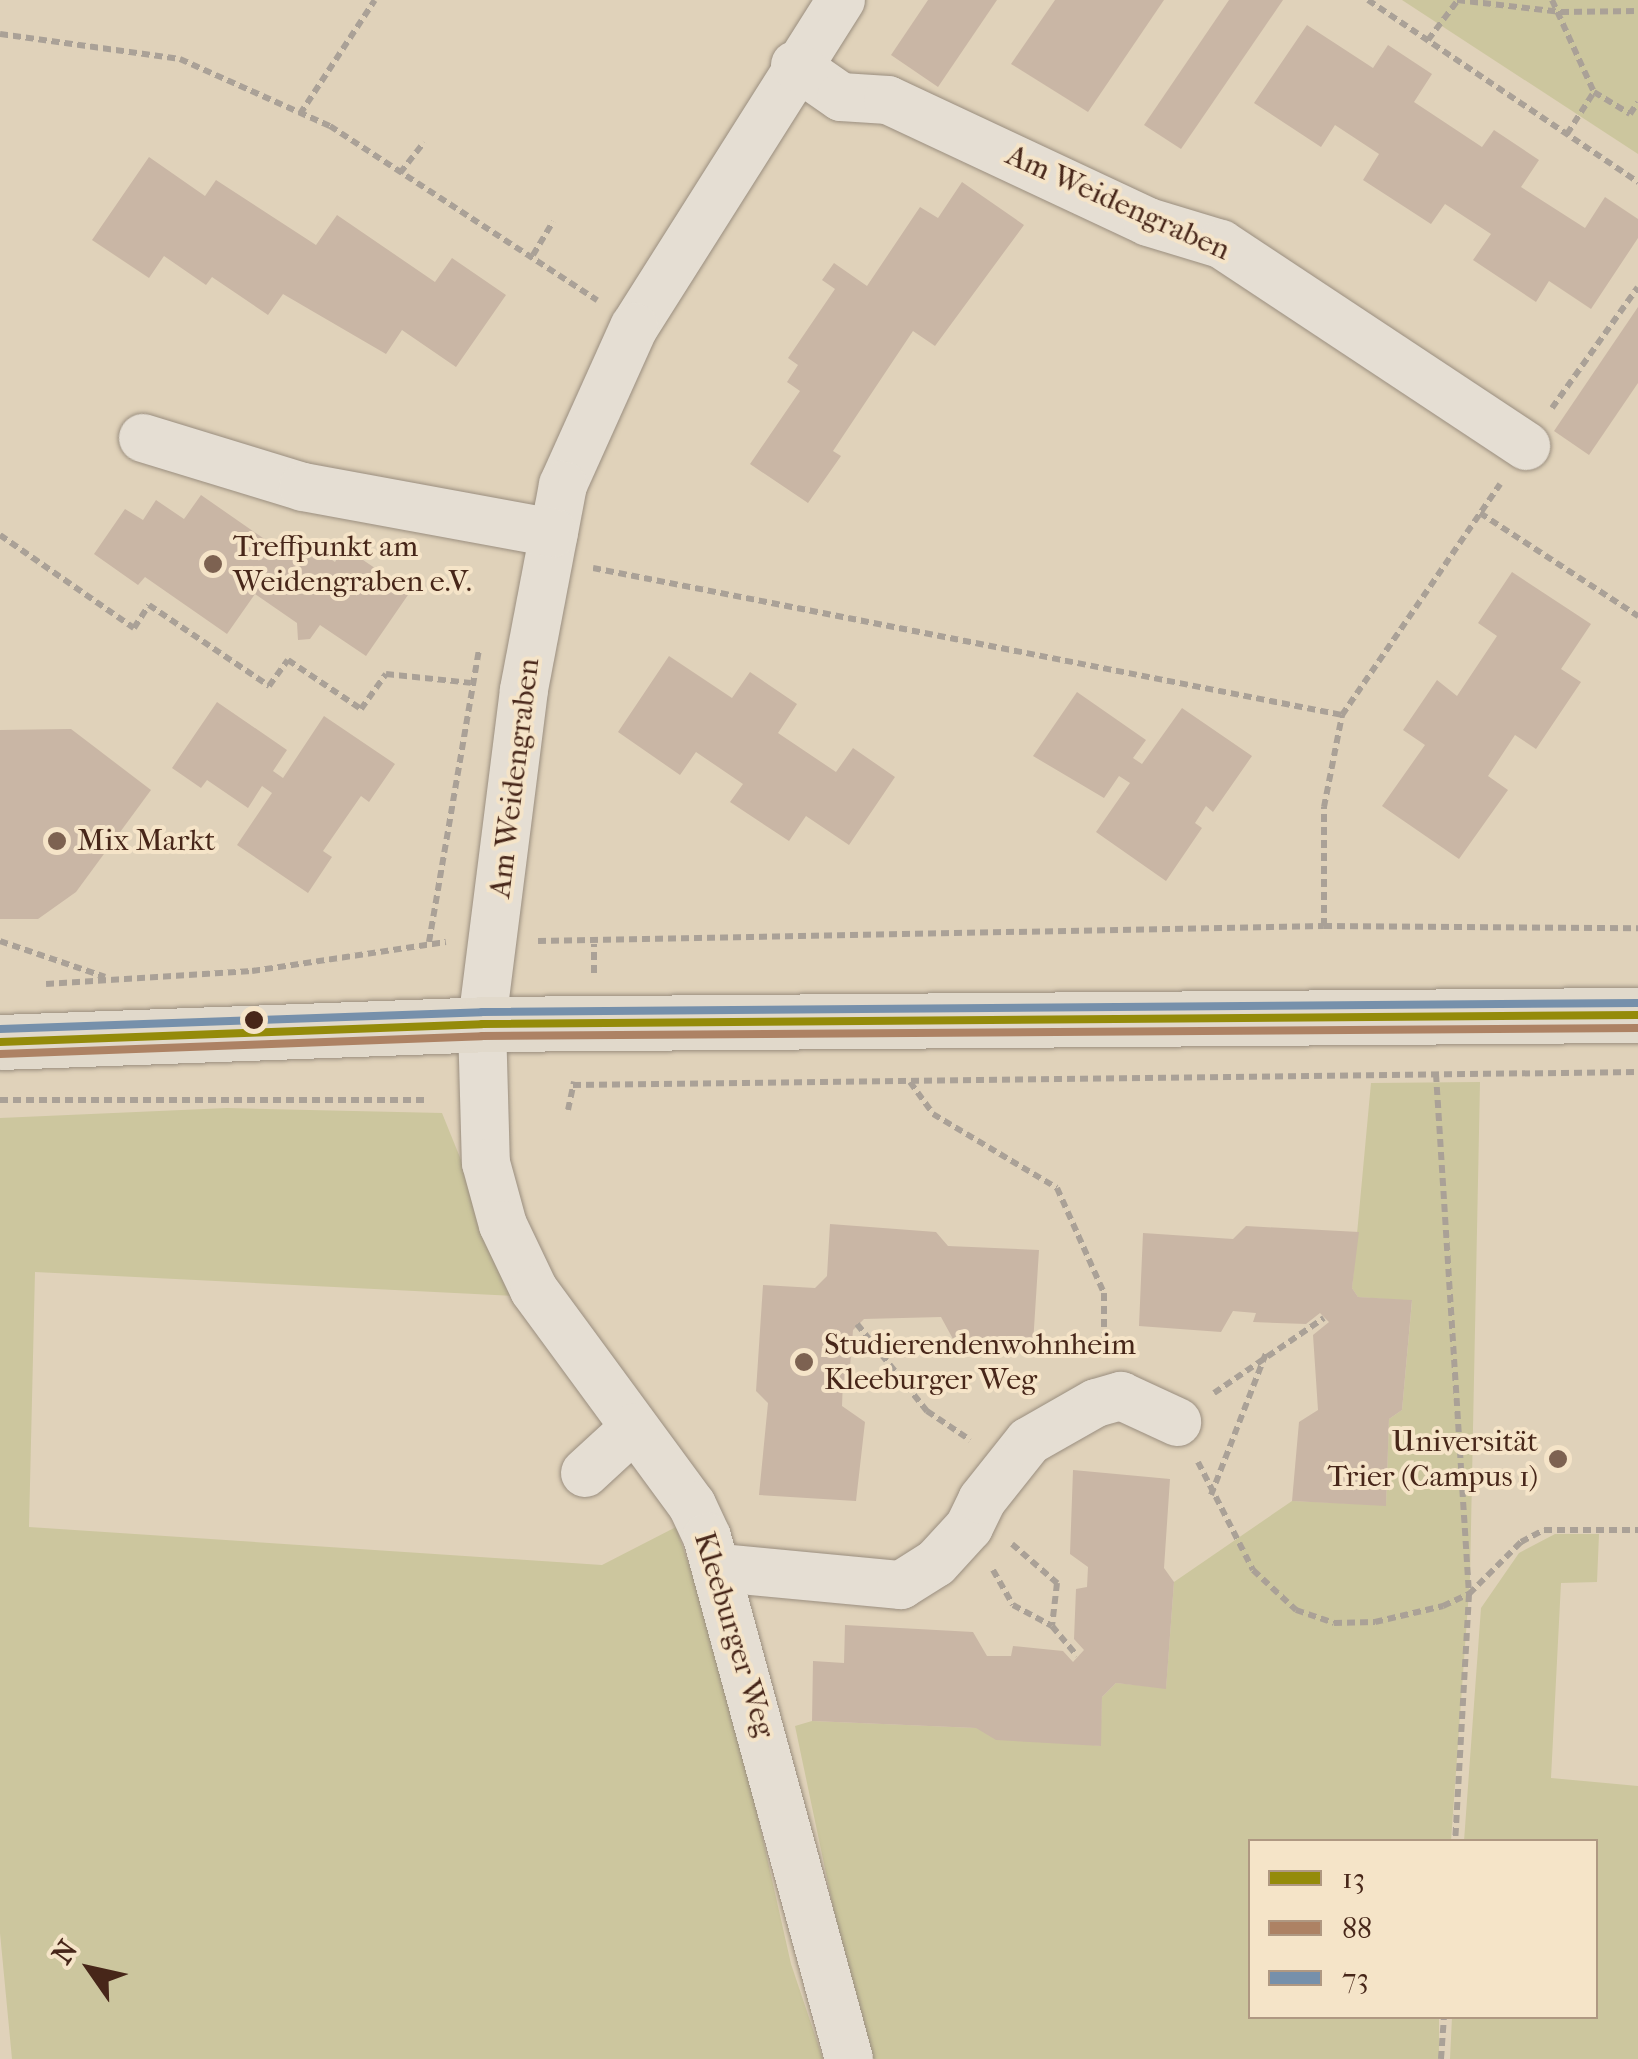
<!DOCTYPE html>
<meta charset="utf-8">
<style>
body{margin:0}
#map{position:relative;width:1638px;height:2059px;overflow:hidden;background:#e0d2ba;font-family:"IM FELL French Canon",serif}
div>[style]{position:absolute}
.green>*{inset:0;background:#ccc69e}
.building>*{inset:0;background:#c9b6a5}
.path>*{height:6px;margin-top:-3px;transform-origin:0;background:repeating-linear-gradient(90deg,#aaa197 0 8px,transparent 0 13px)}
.roads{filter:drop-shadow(0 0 2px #9a8e7f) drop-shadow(0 0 2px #9a8e7f)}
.minor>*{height:48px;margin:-24px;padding:0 24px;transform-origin:24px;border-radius:24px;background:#e5ded3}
.major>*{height:55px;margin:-27.5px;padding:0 27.5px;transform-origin:27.5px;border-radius:27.5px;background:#e1d9cb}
.bus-1>*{height:8px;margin:-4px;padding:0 4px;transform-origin:4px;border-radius:4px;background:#948b0a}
.bus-2>*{height:8px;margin:-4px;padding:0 4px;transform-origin:4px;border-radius:4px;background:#ad8264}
.bus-3>*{height:8px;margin:-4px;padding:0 4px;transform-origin:4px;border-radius:4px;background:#7690ab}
.dots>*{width:28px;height:28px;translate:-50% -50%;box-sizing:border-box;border:5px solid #f5e4c8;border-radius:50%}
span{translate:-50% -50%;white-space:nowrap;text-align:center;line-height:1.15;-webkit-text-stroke:8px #f5e4c8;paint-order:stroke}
.street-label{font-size:30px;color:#472619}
.poi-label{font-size:30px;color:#472619}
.left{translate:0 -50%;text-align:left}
.right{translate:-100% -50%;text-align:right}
.legend{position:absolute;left:1248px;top:1839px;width:350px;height:180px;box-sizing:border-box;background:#f5e4c8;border:2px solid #af9882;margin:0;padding:12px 18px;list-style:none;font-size:30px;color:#472619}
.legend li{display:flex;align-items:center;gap:20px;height:50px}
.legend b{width:50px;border:2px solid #af9882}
.north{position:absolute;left:40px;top:1919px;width:100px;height:100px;-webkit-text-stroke:8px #f5e4c8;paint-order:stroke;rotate:304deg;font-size:28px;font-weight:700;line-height:40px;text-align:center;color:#472619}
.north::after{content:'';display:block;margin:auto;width:35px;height:45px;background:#472619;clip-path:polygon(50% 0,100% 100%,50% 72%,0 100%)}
</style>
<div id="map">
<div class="green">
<i style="clip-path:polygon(1402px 0,1638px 0,1638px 154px)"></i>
<i style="clip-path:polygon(1480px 1082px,1470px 1577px,1451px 1841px,1250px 1842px,1250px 2016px,1439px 2017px,1439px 2059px,865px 2059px,795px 1726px,812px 1721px,976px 1728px,1100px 1746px,1102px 1697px,1116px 1683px,1166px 1688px,1174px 1582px,1292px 1501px,1386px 1505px,1389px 1419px,1402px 1410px,1412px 1301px,1358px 1297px,1352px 1288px,1371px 1083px)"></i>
<i style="clip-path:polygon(227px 1108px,442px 1113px,516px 1296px,35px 1272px,29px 1527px,602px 1565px,676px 1527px,725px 1671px,791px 1964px,823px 2059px,12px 2059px,0 1933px,0 1118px)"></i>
<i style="clip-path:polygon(1555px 1534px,1599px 1534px,1597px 1582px,1561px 1583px,1551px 1778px,1638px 1786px,1638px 2059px,1450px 2059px,1452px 2017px,1596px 2016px,1596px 1842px,1464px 1841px,1481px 1608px,1519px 1553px)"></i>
</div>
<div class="building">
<i style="clip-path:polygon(928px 0,997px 0,938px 87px,891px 55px)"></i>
<i style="clip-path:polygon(1055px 0,1164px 0,1088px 112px,1011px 64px)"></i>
<i style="clip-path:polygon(1229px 0,1283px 0,1181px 149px,1144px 125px)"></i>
<i style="clip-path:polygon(1307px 25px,1373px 68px,1388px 45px,1432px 74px,1414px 102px,1482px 147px,1494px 130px,1539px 160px,1521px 187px,1585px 228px,1605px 197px,1638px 219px,1638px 238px,1591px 309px,1549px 281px,1536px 302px,1473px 260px,1491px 234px,1445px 204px,1431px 224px,1363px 180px,1379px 154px,1335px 125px,1321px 147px,1254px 103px)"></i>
<i style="clip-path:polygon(149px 157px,205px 196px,216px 180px,316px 245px,337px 215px,435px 282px,452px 258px,506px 295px,456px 367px,402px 330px,386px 354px,283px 294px,268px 315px,212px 277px,206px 285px,164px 256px,149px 278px,92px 240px)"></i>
<i style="clip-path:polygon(962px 182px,1024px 225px,935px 346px,913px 331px,833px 451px,841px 456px,808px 503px,750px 464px,800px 391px,787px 382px,798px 365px,788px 358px,835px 289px,822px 280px,834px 263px,867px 286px,920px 207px,938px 218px)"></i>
<i style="clip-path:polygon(1638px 307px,1638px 383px,1589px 455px,1554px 431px)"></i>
<i style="clip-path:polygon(201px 495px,283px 552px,295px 534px,335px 562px,344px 547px,410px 592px,366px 656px,320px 625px,310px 639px,298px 640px,297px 623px,255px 594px,227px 634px,145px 577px,138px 585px,94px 554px,125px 509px,143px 520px,156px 500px,184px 519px)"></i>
<i style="clip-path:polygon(1512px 572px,1591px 624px,1561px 669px,1581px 682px,1536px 749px,1515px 735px,1488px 776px,1508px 790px,1459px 859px,1382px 806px,1425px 745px,1403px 730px,1437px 680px,1457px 696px,1497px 636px,1478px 623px)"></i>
<i style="clip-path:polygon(669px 656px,732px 698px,750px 672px,797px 704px,778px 733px,836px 772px,853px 748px,895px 777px,849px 845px,806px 816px,789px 841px,730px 802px,743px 784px,696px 752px,680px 775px,618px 732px)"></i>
<i style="clip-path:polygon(1077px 692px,1146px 740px,1133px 758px,1142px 764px,1182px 708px,1252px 756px,1213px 812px,1206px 806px,1195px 823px,1202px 828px,1166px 881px,1096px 832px,1130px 783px,1119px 776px,1104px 798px,1033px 756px)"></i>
<i style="clip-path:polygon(217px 702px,287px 750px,273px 771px,283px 778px,324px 716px,395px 764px,369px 802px,361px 796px,323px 851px,332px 857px,308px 893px,237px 845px,272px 793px,262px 786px,248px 808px,207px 780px,201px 788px,172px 768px)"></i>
<i style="clip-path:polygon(71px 729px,151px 790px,76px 892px,38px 919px,0 919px,0 730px)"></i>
<i style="clip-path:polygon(830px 1224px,936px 1232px,948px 1246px,1039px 1250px,1033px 1344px,953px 1339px,941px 1317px,864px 1319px,853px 1330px,849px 1380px,843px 1380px,842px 1406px,865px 1422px,856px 1501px,759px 1495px,768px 1403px,756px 1391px,763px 1285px,815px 1288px,827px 1276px)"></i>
<i style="clip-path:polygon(1246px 1226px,1359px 1232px,1352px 1288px,1358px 1297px,1412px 1300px,1402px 1410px,1389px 1419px,1386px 1506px,1292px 1501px,1299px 1422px,1318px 1410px,1313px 1335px,1329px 1322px,1320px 1313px,1306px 1324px,1253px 1322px,1256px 1313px,1233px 1311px,1221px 1332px,1139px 1326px,1143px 1233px,1233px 1239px)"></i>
<i style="clip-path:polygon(1073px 1470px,1170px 1479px,1164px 1568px,1174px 1582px,1166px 1689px,1116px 1683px,1102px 1697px,1101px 1746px,996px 1740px,976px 1728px,812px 1721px,813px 1661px,844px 1663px,845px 1625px,973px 1632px,987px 1656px,1011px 1656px,1013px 1646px,1063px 1651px,1073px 1662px,1084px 1650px,1074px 1639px,1076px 1589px,1087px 1587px,1088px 1567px,1070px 1554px)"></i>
</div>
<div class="path">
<i style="left:1368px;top:0;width:326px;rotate:34deg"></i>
<i style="left:1457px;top:0;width:105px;rotate:6.6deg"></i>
<i style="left:1561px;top:12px;width:77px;rotate:-0.7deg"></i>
<i style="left:1552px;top:0;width:101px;rotate:65.5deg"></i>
<i style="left:1594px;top:92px;width:42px;rotate:31.4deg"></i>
<i style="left:1630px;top:114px;width:14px;rotate:-56deg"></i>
<i style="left:0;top:34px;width:182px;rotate:7.9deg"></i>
<i style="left:180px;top:59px;width:164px;rotate:24.1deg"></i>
<i style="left:330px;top:126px;width:319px;rotate:33.1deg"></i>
<i style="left:1428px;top:40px;width:50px;rotate:-53.1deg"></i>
<i style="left:300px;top:114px;width:136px;rotate:-56.7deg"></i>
<i style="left:1567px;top:134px;width:50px;rotate:-57.3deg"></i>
<i style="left:400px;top:173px;width:39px;rotate:-52deg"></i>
<i style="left:533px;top:255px;width:39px;rotate:-59deg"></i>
<i style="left:1552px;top:408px;width:148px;rotate:-54.6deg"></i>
<i style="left:1480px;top:513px;width:189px;rotate:33.1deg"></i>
<i style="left:0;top:535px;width:163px;rotate:34.8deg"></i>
<i style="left:134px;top:628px;width:27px;rotate:-57deg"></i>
<i style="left:149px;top:605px;width:145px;rotate:34deg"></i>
<i style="left:269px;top:686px;width:32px;rotate:-54deg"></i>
<i style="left:288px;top:660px;width:88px;rotate:33.9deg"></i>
<i style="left:361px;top:709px;width:43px;rotate:-54.5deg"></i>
<i style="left:386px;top:674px;width:85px;rotate:6deg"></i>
<i style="left:593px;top:568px;width:763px;rotate:11.1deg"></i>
<i style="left:1342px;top:715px;width:280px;rotate:-55.6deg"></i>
<i style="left:1324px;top:926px;width:119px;rotate:-90deg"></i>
<i style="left:1324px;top:807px;width:94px;rotate:-78.9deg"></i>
<i style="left:0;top:941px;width:111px;rotate:18.9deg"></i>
<i style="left:538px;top:941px;width:786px;rotate:-1.09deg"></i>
<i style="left:1324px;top:926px;width:314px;rotate:0.4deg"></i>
<i style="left:429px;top:942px;width:298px;rotate:-80.3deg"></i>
<i style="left:594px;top:973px;width:29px;rotate:-90deg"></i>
<i style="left:46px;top:984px;width:206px;rotate:-3.6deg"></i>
<i style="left:252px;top:971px;width:196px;rotate:-8.5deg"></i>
<i style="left:1436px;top:1074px;width:521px;rotate:86.37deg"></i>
<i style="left:1469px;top:1594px;width:248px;rotate:93.2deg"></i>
<i style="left:910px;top:1082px;width:39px;rotate:54deg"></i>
<i style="left:933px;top:1114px;width:144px;rotate:30.8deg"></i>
<i style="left:1057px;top:1188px;width:115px;rotate:65.9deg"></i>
<i style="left:1104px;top:1293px;width:58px;rotate:90deg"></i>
<i style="left:573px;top:1085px;width:1065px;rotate:-0.7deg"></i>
<i style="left:0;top:1100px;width:428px"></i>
<i style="left:568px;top:1110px;width:29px;rotate:-78deg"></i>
<i style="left:857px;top:1324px;width:112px;rotate:51.2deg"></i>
<i style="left:927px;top:1411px;width:52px;rotate:34deg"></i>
<i style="left:1214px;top:1393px;width:133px;rotate:-34.3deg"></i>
<i style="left:1198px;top:1462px;width:121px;rotate:63deg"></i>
<i style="left:1253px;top:1570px;width:59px;rotate:42.9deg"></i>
<i style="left:1296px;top:1610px;width:40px;rotate:18.9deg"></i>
<i style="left:1334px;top:1623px;width:41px;rotate:-1.4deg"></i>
<i style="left:1375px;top:1622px;width:70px;rotate:-13.2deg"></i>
<i style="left:1443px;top:1606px;width:29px;rotate:-25deg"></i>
<i style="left:1469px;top:1594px;width:74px;rotate:-45deg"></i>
<i style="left:1521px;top:1542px;width:26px;rotate:-28deg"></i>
<i style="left:1544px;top:1530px;width:94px"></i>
<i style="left:1211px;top:1495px;width:152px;rotate:-68.8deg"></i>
<i style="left:1012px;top:1544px;width:60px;rotate:40.9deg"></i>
<i style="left:1057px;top:1583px;width:43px;rotate:96.6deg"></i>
<i style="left:993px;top:1570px;width:40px;rotate:60.3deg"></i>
<i style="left:1013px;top:1605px;width:44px;rotate:28.3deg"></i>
<i style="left:1052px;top:1626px;width:39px;rotate:50deg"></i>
<i style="left:1441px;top:2059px;width:43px;rotate:-86deg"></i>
</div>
<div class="roads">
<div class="minor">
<i style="left:841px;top:0;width:387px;rotate:122.3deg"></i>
<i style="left:634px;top:327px;width:173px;rotate:114.2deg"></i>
<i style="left:563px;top:485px;width:209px;rotate:100.8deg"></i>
<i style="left:524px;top:690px;width:337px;rotate:97.2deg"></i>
<i style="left:482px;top:1024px;width:139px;rotate:88.4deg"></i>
<i style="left:486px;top:1163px;width:64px;rotate:74.7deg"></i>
<i style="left:503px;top:1225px;width:72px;rotate:64.5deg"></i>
<i style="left:534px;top:1290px;width:267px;rotate:53.7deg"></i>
<i style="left:692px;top:1505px;width:35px;rotate:65deg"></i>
<i style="left:707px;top:1537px;width:541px;rotate:74.78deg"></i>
<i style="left:795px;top:65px;width:56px;rotate:34.8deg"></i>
<i style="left:841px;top:97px;width:47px;rotate:3.7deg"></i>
<i style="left:888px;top:100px;width:287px;rotate:25.1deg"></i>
<i style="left:1148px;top:222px;width:76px;rotate:16.8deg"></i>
<i style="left:1221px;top:244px;width:366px;rotate:33.5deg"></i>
<i style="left:143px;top:438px;width:167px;rotate:17deg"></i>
<i style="left:303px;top:487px;width:255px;rotate:10.4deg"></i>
<i style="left:585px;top:1473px;width:67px;rotate:-42.6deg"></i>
<i style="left:720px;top:1568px;width:182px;rotate:5.4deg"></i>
<i style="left:901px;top:1585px;width:41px;rotate:-32.2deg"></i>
<i style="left:936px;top:1563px;width:49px;rotate:-47.5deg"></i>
<i style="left:969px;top:1527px;width:30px;rotate:-64deg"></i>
<i style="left:982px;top:1500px;width:75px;rotate:-51.5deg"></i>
<i style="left:1029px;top:1441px;width:77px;rotate:-29.6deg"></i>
<i style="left:1096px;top:1403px;width:26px;rotate:-16deg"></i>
<i style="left:1121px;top:1396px;width:62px;rotate:24.9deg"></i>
</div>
<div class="major">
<i style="left:0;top:1042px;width:482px;rotate:-2.1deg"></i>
<i style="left:482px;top:1024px;width:1156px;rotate:-0.45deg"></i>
</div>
</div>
<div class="bus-1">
<i style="left:0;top:1042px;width:482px;rotate:-2.1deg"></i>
<i style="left:482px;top:1024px;width:1156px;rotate:-0.45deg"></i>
</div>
<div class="bus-2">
<i style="left:0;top:1054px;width:482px;rotate:-2.1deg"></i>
<i style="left:482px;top:1036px;width:1156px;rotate:-0.4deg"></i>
</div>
<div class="bus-3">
<i style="left:0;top:1029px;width:482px;rotate:-2deg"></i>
<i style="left:482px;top:1012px;width:1156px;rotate:-0.45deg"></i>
</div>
<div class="dots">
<i style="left:213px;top:564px;background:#7d6251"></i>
<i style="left:57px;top:841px;background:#7d6251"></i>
<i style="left:254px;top:1020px;background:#472619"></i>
<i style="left:804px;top:1362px;background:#7d6251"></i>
<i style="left:1558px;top:1459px;background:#7d6251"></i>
</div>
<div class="street-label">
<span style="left:1118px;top:203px;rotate:24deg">Am Weidengraben</span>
<span style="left:515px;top:778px;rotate:-83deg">Am Weidengraben</span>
<span style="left:734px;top:1635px;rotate:73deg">Kleeburger Weg</span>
</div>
<div class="poi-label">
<span class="left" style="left:233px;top:564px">Treffpunkt am<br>Weidengraben e.V.</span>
<span class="left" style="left:77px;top:841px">Mix Markt</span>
<span class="left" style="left:824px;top:1362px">Studierendenwohnheim<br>Kleeburger Weg</span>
<span class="right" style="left:1538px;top:1459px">Universität<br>Trier (Campus 1)</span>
</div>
<ul class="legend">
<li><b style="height:12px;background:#948b0a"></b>13</li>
<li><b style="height:12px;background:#ad8264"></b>88</li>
<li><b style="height:12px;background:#7690ab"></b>73</li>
</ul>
<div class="north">N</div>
</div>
